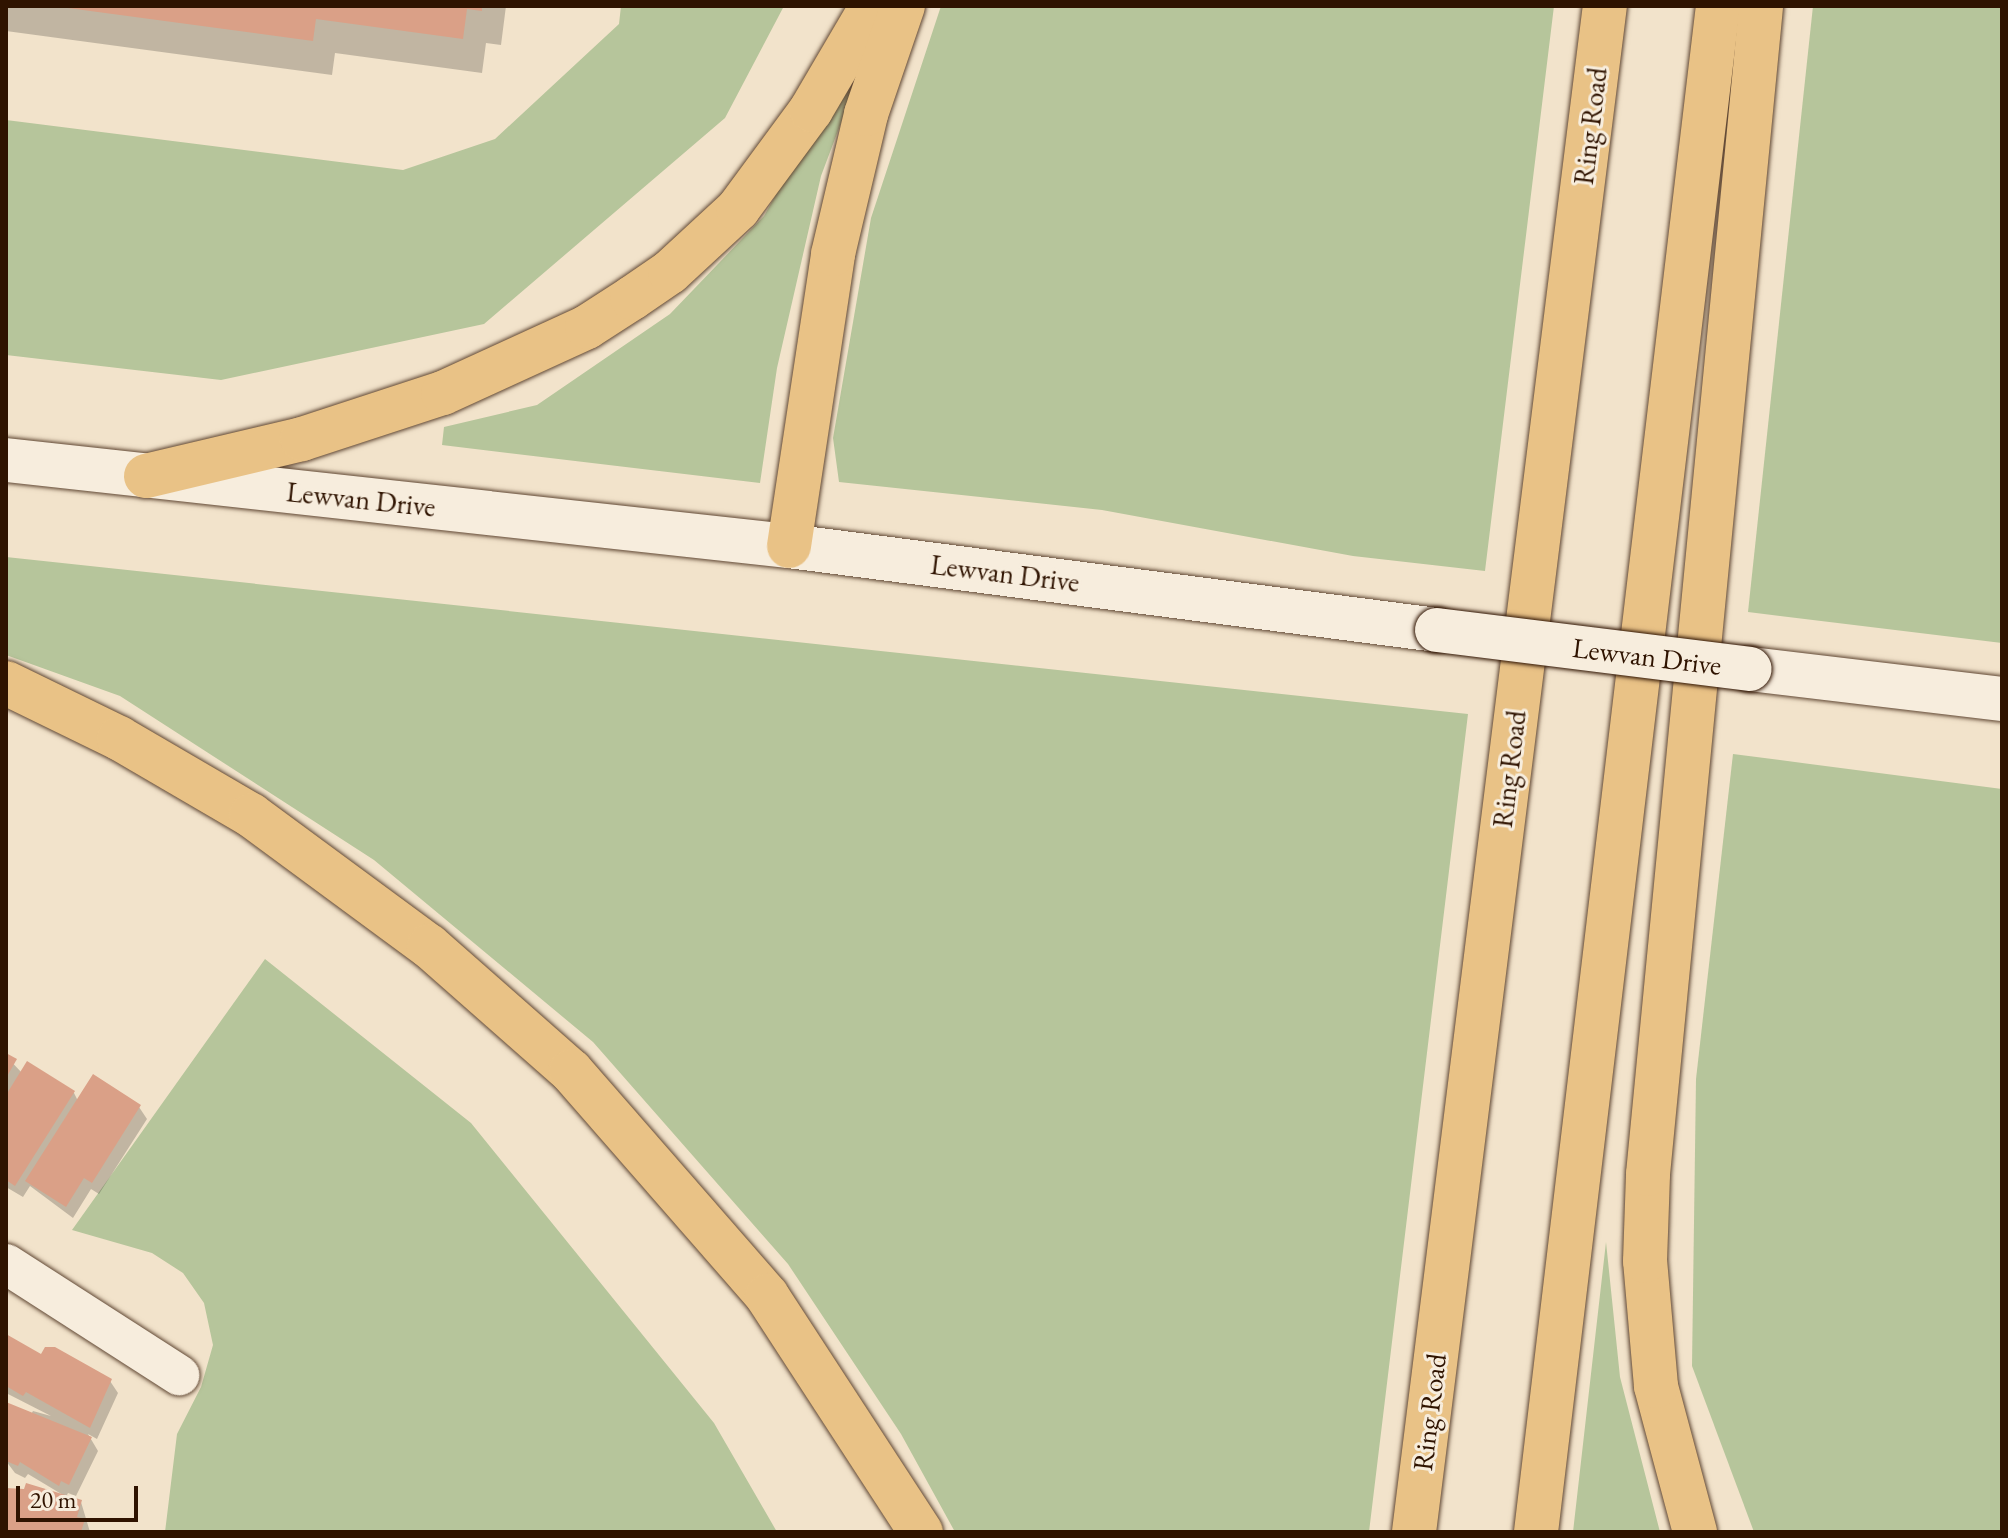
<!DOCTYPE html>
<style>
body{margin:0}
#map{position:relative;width:2008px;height:1538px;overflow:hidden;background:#f2e3cb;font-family:"EB Garamond",serif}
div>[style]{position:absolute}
.green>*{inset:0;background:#b6c59b}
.shadow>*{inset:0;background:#0003}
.building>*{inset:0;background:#daa087}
.roads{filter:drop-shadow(0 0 2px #604733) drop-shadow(0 0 2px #604733)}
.street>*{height:40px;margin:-20px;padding:0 20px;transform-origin:20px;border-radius:20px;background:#f7eddd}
.secondary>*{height:44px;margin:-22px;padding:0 22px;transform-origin:22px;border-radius:22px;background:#f7eddd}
.highway>*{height:44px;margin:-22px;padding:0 22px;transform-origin:22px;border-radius:22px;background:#e9c286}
.bridges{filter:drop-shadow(0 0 2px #2f1300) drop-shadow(0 0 2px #2f1300)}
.secondary-bridge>*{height:44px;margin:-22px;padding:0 22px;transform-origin:22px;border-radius:22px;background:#f7eddd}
span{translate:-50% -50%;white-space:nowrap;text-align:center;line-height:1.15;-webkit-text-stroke:6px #f7eddd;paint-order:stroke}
.street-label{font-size:28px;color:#2f1300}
.frame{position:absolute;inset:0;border:8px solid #2f1300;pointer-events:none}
.scale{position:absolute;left:16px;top:1486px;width:122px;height:36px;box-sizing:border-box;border:4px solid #2f1300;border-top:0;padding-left:10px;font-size:24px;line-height:28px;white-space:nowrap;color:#2f1300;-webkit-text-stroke:6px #f7eddd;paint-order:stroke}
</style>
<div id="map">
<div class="green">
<i style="clip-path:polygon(621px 6px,784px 6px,725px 118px,484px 324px,221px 380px,6px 355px,6px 120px,403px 170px,495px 139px,619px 24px)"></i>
<i style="clip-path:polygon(941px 6px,1554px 6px,1485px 571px,1353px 556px,1102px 510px,839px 482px,833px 438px,871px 218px)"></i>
<i style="clip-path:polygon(1813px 6px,2002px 6px,2002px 643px,1748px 612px)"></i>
<i style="clip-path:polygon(859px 46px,868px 51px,821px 176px,777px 368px,760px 483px,442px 445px,444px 427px,537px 405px,670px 314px,764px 216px)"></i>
<i style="clip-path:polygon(6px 557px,1468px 714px,1369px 1532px,955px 1532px,901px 1434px,788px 1264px,593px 1042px,374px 860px,120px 696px,6px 655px)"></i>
<i style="clip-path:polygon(1733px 754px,2002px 789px,2002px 1532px,1754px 1532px,1692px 1366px,1696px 1079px)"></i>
<i style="clip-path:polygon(265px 959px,471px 1123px,714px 1423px,777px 1532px,165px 1532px,177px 1434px,201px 1387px,213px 1345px,204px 1303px,183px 1273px,152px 1253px,72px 1230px)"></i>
<i style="clip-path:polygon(1606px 1242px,1620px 1377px,1660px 1532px,1573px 1532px)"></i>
</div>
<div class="shadow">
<i style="clip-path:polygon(6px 6px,506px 6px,501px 45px,486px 43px,482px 73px,335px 53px,332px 75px,6px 31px)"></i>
<i style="clip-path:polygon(6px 1056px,22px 1073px,74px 1093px,78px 1101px,139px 1107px,147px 1119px,99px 1194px,91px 1189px,73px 1218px,30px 1186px,23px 1197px,6px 1187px)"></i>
<i style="clip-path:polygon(6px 1336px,42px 1356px,110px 1381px,118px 1393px,97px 1439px,88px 1434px,98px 1451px,76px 1496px,68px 1493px,66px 1497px,81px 1502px,90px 1532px,6px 1532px,6px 1491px,63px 1495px,28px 1474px,25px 1478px,15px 1473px,6px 1461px,6px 1404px,30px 1416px,33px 1411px,51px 1416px,6px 1393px)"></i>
</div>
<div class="building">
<i style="clip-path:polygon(482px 6px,482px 11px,467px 9px,463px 39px,316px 19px,313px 41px,68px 8px)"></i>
<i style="clip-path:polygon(6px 1053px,17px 1059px,6px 1078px)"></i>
<i style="clip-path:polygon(27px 1061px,75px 1091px,15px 1186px,6px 1180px,6px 1095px)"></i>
<i style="clip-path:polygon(93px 1074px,141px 1105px,92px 1183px,84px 1178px,66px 1207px,25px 1181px)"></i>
<i style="clip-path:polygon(6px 1334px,41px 1354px,45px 1347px,55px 1347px,112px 1379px,90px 1428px,26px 1392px,23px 1396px,6px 1386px)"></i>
<i style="clip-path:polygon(6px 1402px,92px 1437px,69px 1485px,61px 1481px,59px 1486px,20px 1462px,18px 1466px,6px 1461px)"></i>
<i style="clip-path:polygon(26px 1483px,82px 1500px,77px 1517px,85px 1519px,81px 1532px,6px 1532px,6px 1488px,24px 1489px)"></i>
</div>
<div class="roads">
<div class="street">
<i style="left:6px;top:1264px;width:206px;rotate:32.7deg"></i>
</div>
<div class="secondary">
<i style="left:6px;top:460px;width:788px;rotate:6.27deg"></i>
<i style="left:789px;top:546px;width:653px;rotate:7.39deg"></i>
<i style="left:1750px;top:669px;width:254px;rotate:6.8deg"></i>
</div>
<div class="highway">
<i style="left:146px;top:476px;width:160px;rotate:-13.3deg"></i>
<i style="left:302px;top:439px;width:148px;rotate:-18.1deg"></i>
<i style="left:443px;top:393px;width:158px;rotate:-24.6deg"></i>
<i style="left:587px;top:327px;width:54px;rotate:-32.8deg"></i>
<i style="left:632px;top:298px;width:46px;rotate:-34.4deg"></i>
<i style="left:670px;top:272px;width:93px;rotate:-42.8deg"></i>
<i style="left:738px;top:209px;width:123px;rotate:-53.6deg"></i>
<i style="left:811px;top:110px;width:121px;rotate:-59.6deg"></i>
<i style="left:789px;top:546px;width:295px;rotate:-81.4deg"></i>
<i style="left:833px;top:254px;width:144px;rotate:-76.7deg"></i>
<i style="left:866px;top:114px;width:114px;rotate:-71.1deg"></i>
<i style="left:6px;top:683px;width:126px;rotate:26deg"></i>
<i style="left:119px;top:738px;width:153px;rotate:30.3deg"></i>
<i style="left:251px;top:815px;width:221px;rotate:36.4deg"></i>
<i style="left:429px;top:946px;width:189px;rotate:41.4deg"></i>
<i style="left:571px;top:1071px;width:298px;rotate:48.9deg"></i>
<i style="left:767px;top:1296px;width:282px;rotate:56.9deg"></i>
<i style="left:1414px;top:1532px;width:1538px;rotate:-82.87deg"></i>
<i style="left:1536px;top:1532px;width:1537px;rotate:-83.2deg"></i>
<i style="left:1695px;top:1532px;width:151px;rotate:-105deg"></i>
<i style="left:1656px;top:1386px;width:125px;rotate:-95deg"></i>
<i style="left:1645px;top:1261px;width:87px;rotate:-88deg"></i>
<i style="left:1648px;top:1174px;width:1173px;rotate:-84.47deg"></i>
</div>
</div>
<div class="bridges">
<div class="secondary-bridge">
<i style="left:1437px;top:630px;width:315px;rotate:7.1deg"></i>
</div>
</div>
<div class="street-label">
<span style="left:1590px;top:126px;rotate:-83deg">Ring Road</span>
<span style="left:361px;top:499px;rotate:6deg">Lewvan Drive</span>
<span style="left:1005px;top:573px;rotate:7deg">Lewvan Drive</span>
<span style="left:1647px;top:656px;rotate:7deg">Lewvan Drive</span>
<span style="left:1509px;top:769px;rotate:-83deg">Ring Road</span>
<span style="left:1429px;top:1412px;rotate:-83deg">Ring Road</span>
</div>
<div class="frame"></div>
<div class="scale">20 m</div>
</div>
